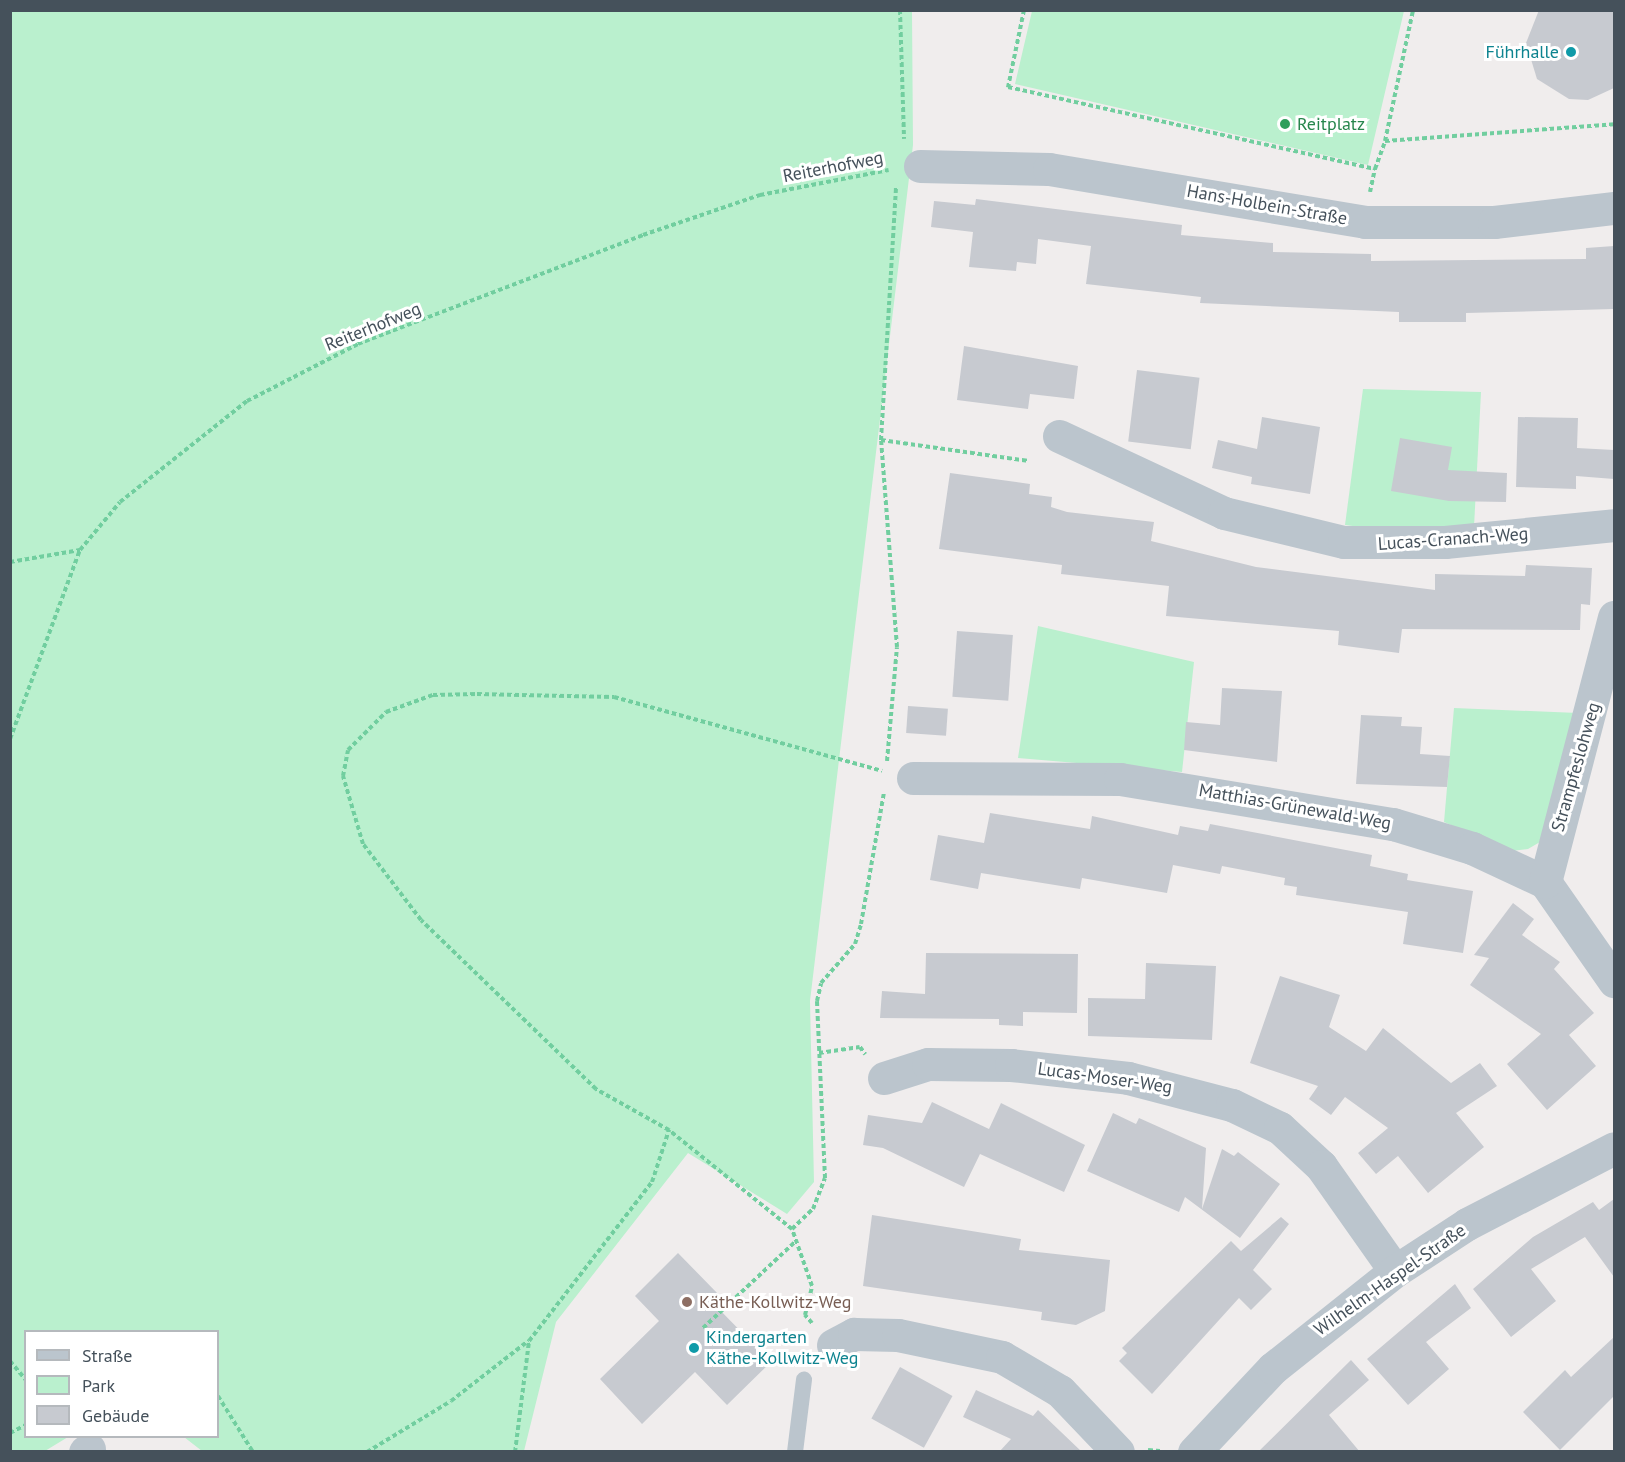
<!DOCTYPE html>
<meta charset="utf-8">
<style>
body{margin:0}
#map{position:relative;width:1625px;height:1462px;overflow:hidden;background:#f0eded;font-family:"PT Sans",sans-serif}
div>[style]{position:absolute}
.green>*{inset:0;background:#baf0ce}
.building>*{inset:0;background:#c7cad0;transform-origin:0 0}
.path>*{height:4px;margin-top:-2px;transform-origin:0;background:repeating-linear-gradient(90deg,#71ce9f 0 4.5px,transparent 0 7.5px)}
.service>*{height:16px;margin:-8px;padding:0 8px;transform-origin:8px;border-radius:8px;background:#bbc5cd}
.minor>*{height:33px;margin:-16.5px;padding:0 16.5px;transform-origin:16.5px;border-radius:16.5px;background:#bbc5cd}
.tertiary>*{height:33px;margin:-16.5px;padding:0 16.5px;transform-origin:16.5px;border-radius:16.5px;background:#bbc5cd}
.dots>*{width:16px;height:16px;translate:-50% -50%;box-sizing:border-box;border:3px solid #fff;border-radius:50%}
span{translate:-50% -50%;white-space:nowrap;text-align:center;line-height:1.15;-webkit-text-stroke:6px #fff;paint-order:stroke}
.culture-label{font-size:18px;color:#0d838f}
.right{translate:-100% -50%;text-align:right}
.left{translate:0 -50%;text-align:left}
.leisure-label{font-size:18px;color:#27864d}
.street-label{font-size:18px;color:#45515b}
.education-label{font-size:18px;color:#785e54}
.frame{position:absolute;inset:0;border:12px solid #45515b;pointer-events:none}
.legend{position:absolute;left:24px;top:1330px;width:195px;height:108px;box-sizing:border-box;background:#fff;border:2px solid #b5b9bd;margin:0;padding:8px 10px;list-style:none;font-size:18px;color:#45515b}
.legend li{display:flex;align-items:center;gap:12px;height:30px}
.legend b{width:30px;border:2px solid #b5b9bd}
</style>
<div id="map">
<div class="green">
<i style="clip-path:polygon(10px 11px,912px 11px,913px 145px,810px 1001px,814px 1182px,787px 1214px,688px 1153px,556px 1322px,524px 1451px,202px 1451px,184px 1437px,218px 1436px,218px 1332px,26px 1332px,26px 1436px,68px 1437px,45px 1451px,11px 1451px)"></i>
<i style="clip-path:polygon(1032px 11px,1032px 10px,1404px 11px,1368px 165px,1015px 84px)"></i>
<i style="clip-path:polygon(1363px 389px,1481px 392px,1474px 527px,1391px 531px,1345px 525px)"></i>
<i style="clip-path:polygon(1038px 626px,1194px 662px,1182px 772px,1018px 758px)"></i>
<i style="clip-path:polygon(1454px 708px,1578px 713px,1540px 842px,1528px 849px,1511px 851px,1444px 822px)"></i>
</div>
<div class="building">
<i style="clip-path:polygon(1539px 10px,1614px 10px,1614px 88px,1588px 100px,1569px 99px,1537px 79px,1526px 43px)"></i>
<i style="clip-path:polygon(976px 199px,1182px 225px,1181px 235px,1273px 243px,1273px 252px,1371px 254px,1371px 261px,1586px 259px,1586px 248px,1614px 246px,1614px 309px,1466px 313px,1466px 322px,1399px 322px,1399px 312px,1200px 303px,1201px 297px,1086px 284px,1091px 246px,1038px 239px,1036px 264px,1017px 262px,1016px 271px,969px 267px,973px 232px,931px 227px,934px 201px,975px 205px)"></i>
<i style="clip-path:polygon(964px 346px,1078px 366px,1074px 399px,1030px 394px,1028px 409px,957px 400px)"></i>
<i style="left:1137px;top:370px;width:63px;height:72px;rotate:7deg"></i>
<i style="clip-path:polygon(1262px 417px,1320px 427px,1310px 494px,1251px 484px,1252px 477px,1212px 468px,1218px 440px,1257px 449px)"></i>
<i style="clip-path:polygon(1518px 417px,1578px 418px,1577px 448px,1614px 450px,1614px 479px,1576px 476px,1576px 489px,1516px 487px)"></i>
<i style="clip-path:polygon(1400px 438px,1452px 447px,1448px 470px,1507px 473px,1506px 502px,1449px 501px,1391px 491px)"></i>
<i style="clip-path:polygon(950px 473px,1030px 484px,1029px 494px,1052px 497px,1051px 507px,1067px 512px,1154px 522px,1151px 541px,1256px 567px,1435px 590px,1435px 574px,1525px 576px,1526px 565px,1592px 568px,1590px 605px,1581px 604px,1580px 630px,1402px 629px,1399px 653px,1338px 645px,1339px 631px,1166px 616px,1169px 586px,1061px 574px,1062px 565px,939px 549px)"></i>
<i style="left:957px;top:631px;width:56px;height:66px;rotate:4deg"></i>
<i style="clip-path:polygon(1222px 688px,1282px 691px,1277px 762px,1184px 750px,1186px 722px,1220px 725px)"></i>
<i style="left:908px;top:706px;width:40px;height:27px;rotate:4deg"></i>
<i style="clip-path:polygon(1361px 715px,1402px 717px,1401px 726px,1422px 727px,1420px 754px,1450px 756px,1447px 787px,1356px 784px)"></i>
<i style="clip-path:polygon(990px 813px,1090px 829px,1092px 816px,1178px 835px,1180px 826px,1208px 831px,1210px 824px,1372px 855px,1370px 866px,1408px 874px,1407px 880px,1473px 891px,1463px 953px,1403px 944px,1408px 912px,1296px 895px,1297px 887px,1284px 885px,1285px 878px,1222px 866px,1220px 874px,1173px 865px,1167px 893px,1082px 878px,1080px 889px,981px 873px,978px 889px,930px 880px,938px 835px,984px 843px)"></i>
<i style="clip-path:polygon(1513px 903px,1534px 919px,1522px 935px,1560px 962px,1554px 969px,1594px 1013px,1569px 1035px,1596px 1066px,1547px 1110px,1507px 1064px,1541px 1034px,1470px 985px,1489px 958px,1474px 955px)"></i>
<i style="clip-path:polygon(926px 953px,1078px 954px,1077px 1013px,1023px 1012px,1023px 1026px,999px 1025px,999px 1019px,880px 1018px,882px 991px,925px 994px)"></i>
<i style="clip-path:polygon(1146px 963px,1216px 966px,1212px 1040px,1088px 1036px,1088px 998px,1145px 999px)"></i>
<i style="clip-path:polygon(1280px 976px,1340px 995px,1329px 1027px,1366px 1051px,1383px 1028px,1451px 1083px,1480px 1063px,1497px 1086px,1456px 1113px,1484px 1147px,1428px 1193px,1398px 1156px,1376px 1174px,1358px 1153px,1388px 1128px,1345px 1097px,1331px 1115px,1309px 1099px,1318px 1086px,1250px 1063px)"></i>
<i style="clip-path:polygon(932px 1102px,989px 1129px,1001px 1103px,1085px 1145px,1064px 1192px,980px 1154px,964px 1187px,883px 1148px,863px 1145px,868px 1115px,922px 1123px)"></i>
<i style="clip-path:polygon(1113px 1113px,1136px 1124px,1139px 1118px,1206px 1148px,1202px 1209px,1222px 1149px,1234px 1156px,1238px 1152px,1280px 1184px,1240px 1238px,1185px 1197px,1179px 1212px,1087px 1171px)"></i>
<i style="clip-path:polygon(1614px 1199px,1614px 1277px,1585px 1237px,1531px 1269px,1556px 1301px,1511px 1337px,1473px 1289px,1533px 1237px,1593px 1202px,1599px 1210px)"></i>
<i style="clip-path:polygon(872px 1215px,1021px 1239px,1019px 1250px,1110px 1260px,1105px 1311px,1076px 1325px,1041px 1320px,1042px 1312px,863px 1286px)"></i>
<i style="clip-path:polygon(1281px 1217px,1289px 1224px,1253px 1270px,1272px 1289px,1251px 1310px,1239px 1298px,1152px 1394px,1119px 1361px,1127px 1353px,1122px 1348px,1231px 1241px,1241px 1251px)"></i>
<i style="clip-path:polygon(678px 1253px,720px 1296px,713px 1303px,771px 1362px,727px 1405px,695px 1372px,642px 1424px,600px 1379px,659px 1321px,635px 1296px)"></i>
<i style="clip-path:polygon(1455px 1284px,1471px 1308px,1426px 1342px,1449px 1369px,1408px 1405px,1367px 1359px)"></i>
<i style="clip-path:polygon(1614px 1337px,1614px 1396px,1560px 1450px,1523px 1412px,1565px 1370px,1571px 1377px)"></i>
<i style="clip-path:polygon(1351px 1360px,1369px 1380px,1329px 1415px,1360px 1452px,1258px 1452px)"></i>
<i style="left:900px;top:1367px;width:60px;height:59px;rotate:29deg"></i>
<i style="clip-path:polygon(976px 1390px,1033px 1416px,1038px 1410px,1082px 1452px,999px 1452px,1011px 1439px,963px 1417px)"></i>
</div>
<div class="path">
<i style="left:900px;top:10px;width:129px;rotate:88.2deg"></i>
<i style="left:1024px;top:10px;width:79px;rotate:101.7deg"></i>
<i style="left:1008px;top:87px;width:376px;rotate:12.6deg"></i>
<i style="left:1375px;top:169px;width:30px;rotate:-70deg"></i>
<i style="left:1385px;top:141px;width:230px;rotate:-4.2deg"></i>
<i style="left:1385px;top:141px;width:134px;rotate:-77.9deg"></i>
<i style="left:1370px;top:192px;width:24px;rotate:-78deg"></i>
<i style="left:881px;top:440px;width:148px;rotate:8.1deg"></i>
<i style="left:10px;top:562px;width:71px;rotate:-9.7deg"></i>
<i style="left:10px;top:739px;width:202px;rotate:-69.7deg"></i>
<i style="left:80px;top:550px;width:62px;rotate:-50.2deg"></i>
<i style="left:120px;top:502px;width:162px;rotate:-38.5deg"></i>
<i style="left:247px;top:401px;width:125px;rotate:-27.2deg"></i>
<i style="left:358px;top:344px;width:305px;rotate:-20.9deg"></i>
<i style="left:643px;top:235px;width:124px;rotate:-18.9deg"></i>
<i style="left:760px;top:195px;width:131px;rotate:-11deg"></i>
<i style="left:887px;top:761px;width:114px;rotate:-85deg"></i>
<i style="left:897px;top:647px;width:208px;rotate:-94.4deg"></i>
<i style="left:881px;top:440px;width:254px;rotate:-86.6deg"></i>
<i style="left:819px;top:1053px;width:41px;rotate:-8.3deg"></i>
<i style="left:860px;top:1047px;width:9px;rotate:54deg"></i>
<i style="left:792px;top:1229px;width:29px;rotate:-44deg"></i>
<i style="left:813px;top:1209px;width:33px;rotate:-69deg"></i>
<i style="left:825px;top:1178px;width:177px;rotate:-92.6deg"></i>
<i style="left:817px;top:1001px;width:18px;rotate:-77deg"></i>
<i style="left:821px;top:983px;width:52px;rotate:-48.9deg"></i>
<i style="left:855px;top:944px;width:21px;rotate:-73deg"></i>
<i style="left:861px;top:924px;width:134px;rotate:-80.1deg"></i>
<i style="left:812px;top:1323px;width:11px;rotate:-131deg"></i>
<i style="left:805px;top:1315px;width:30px;rotate:-76deg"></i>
<i style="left:812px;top:1286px;width:60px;rotate:-109.3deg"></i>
<i style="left:792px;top:1229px;width:158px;rotate:-141.2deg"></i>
<i style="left:669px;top:1130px;width:84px;rotate:-150.7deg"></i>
<i style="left:596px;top:1089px;width:243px;rotate:-136deg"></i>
<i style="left:421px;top:920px;width:96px;rotate:-127.3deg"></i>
<i style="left:363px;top:844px;width:71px;rotate:-106.4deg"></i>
<i style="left:343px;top:776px;width:26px;rotate:-79deg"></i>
<i style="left:348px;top:750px;width:54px;rotate:-45deg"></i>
<i style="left:386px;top:712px;width:50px;rotate:-19.9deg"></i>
<i style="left:433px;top:695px;width:44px;rotate:-1.3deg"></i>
<i style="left:477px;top:694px;width:137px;rotate:1.3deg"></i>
<i style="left:614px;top:697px;width:278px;rotate:15.4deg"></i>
<i style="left:703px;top:1328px;width:126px;rotate:-43.1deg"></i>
<i style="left:10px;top:1361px;width:25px;rotate:50deg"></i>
<i style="left:218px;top:1396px;width:66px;rotate:58deg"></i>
<i style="left:10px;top:1433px;width:18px;rotate:-27deg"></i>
<i style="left:1148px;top:1450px;width:12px;rotate:5deg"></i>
<i style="left:367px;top:1452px;width:98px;rotate:-31.3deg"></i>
<i style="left:451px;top:1401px;width:98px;rotate:-37.9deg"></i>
<i style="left:515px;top:1452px;width:112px;rotate:-82.8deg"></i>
<i style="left:529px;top:1341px;width:201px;rotate:-52.3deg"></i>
<i style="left:652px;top:1182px;width:55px;rotate:-71.9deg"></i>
</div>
<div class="service">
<i style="left:795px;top:1452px;width:73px;rotate:-82.9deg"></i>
</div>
<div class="minor">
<i style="left:920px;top:166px;width:129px;rotate:1.3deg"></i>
<i style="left:1049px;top:169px;width:320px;rotate:9.5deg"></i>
<i style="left:1365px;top:222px;width:129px"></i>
<i style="left:1494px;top:222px;width:121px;rotate:-6.7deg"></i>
<i style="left:1059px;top:436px;width:182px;rotate:25deg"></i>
<i style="left:1224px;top:513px;width:123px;rotate:13.6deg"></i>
<i style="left:1344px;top:542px;width:101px"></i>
<i style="left:1445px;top:542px;width:170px;rotate:-5.7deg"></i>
<i style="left:913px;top:778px;width:207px;rotate:0.3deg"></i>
<i style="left:1120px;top:779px;width:277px;rotate:9.4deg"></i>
<i style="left:1393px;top:824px;width:83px;rotate:16.9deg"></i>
<i style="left:1472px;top:848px;width:81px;rotate:25deg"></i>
<i style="left:1545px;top:882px;width:121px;rotate:55.1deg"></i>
<i style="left:1545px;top:882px;width:274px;rotate:-75.4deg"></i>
<i style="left:884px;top:1078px;width:46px;rotate:-17.7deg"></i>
<i style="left:928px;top:1064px;width:83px;rotate:0.7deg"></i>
<i style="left:1011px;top:1065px;width:118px;rotate:6.3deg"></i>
<i style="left:1128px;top:1078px;width:107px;rotate:14.6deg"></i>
<i style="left:1232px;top:1105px;width:53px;rotate:25.6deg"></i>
<i style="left:1280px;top:1128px;width:56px;rotate:42.8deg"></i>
<i style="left:1321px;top:1166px;width:128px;rotate:54.8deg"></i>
<i style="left:833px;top:1345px;width:24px;rotate:-28deg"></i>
<i style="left:854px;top:1334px;width:44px;rotate:1.3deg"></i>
<i style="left:898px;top:1335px;width:106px;rotate:11.9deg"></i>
<i style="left:1002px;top:1357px;width:67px;rotate:30.4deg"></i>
<i style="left:1060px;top:1391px;width:84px;rotate:46.4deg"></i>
<i style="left:85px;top:1452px;width:5px;rotate:-37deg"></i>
</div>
<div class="tertiary">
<i style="left:1194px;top:1452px;width:115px;rotate:-46.8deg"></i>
<i style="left:1273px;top:1368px;width:156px;rotate:-38.5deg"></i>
<i style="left:1395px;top:1271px;width:86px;rotate:-33.1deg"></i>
<i style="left:1467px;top:1224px;width:165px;rotate:-27.3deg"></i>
</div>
<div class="dots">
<i style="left:1571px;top:52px;background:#0f9aa8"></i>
<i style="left:1285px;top:124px;background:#2e9e5b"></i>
<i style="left:687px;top:1302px;background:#8d6e63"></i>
<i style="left:694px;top:1348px;background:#0f9aa8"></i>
</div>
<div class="culture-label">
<span class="right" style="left:1559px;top:52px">Führhalle</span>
<span class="left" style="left:706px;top:1348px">Kindergarten<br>Käthe-Kollwitz-Weg</span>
</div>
<div class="leisure-label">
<span class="left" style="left:1297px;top:124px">Reitplatz</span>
</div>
<div class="street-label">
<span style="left:833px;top:167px;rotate:-11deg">Reiterhofweg</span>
<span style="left:1267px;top:205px;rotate:10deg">Hans-Holbein-Straße</span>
<span style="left:373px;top:327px;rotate:-22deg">Reiterhofweg</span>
<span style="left:1453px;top:539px;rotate:-4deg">Lucas-Cranach-Weg</span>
<span style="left:1576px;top:767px;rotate:-74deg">Strampfeslohweg</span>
<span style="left:1295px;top:807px;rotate:10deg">Matthias-Grünewald-Weg</span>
<span style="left:1105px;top:1078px;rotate:8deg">Lucas-Moser-Weg</span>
<span style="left:1390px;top:1280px;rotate:-35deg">Wilhelm-Haspel-Straße</span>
</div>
<div class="education-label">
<span class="left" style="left:699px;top:1302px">Käthe-Kollwitz-Weg</span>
</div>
<div class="frame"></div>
<ul class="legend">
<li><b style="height:8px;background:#bbc5cd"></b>Straße</li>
<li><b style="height:16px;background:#baf0ce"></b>Park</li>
<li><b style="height:16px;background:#c7cad0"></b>Gebäude</li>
</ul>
</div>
